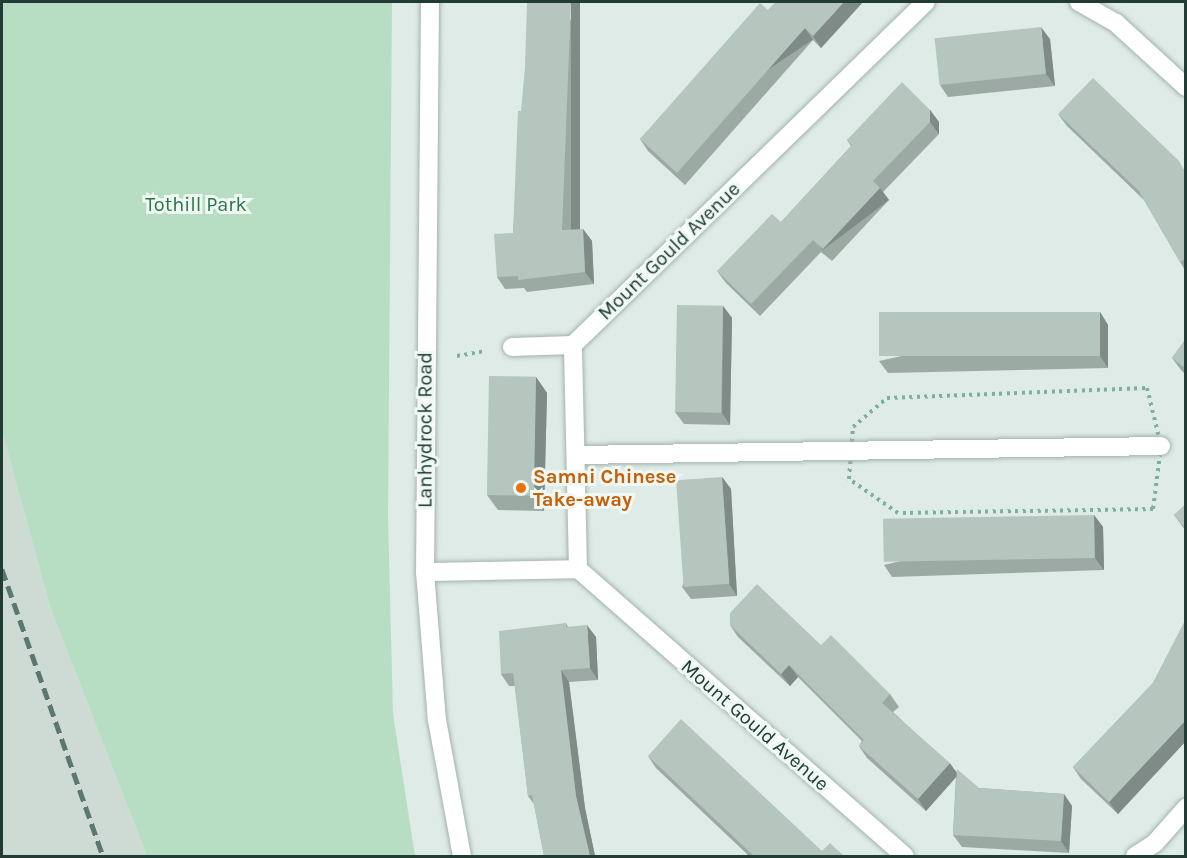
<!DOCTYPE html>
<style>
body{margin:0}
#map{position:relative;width:1187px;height:858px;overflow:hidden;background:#dfebe6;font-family:Karla,sans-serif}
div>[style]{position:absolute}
.built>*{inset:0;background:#cedbd5}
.green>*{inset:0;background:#b7dec2}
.path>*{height:4px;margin-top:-2px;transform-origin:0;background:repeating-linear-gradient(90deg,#7eb0a2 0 3px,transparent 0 7.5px)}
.roads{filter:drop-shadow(0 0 2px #a2b3ad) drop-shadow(0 0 2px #a2b3ad)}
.minor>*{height:18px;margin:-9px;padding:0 9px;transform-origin:9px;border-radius:9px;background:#fff}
.rail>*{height:4.5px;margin-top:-2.25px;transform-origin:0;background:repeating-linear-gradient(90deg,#5a7871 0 12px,transparent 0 18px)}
.wall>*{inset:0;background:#9caaa4}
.shaded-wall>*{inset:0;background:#7f8b86;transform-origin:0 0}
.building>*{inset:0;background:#b5c6bf;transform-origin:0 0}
.dots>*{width:16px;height:16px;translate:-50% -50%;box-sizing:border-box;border:3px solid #f0f8f4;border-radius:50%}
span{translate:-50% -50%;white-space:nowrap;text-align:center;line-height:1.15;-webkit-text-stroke:6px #f0f8f4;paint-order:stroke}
.park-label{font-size:20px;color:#287548}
.street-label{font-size:20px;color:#203c35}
.food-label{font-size:20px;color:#c56008;font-weight:700}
.left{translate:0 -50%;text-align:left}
.frame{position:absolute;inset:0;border:3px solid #203c35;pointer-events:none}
</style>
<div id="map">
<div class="built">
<i style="clip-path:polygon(2px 431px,50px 607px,147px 856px,2px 856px)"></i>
</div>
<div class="green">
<i style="clip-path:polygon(2px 2px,392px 2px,388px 517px,393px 714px,415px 856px,147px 856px,50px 607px,2px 431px)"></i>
</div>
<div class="path">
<i style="left:457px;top:356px;width:28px;rotate:-10deg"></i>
<i style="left:1147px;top:388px;width:60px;rotate:76.4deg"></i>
<i style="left:1161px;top:446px;width:64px;rotate:97.2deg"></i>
<i style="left:1153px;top:509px;width:255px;rotate:179.1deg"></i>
<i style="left:898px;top:513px;width:60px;rotate:-145.2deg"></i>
<i style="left:849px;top:479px;width:52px;rotate:-85.6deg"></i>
<i style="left:853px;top:427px;width:45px;rotate:-40.5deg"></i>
<i style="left:887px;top:398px;width:260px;rotate:-2.2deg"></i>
</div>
<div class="roads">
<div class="minor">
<i style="left:430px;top:2px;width:570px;rotate:90.5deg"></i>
<i style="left:425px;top:572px;width:148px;rotate:85.4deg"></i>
<i style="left:437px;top:720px;width:138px;rotate:79.6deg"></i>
<i style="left:1079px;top:2px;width:43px;rotate:29.6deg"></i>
<i style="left:1116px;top:23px;width:95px;rotate:42.4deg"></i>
<i style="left:512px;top:347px;width:61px;rotate:-1.9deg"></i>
<i style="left:576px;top:455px;width:585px;rotate:-0.88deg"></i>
<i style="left:578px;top:569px;width:224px;rotate:-91.3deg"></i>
<i style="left:573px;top:345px;width:492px;rotate:-44.2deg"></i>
<i style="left:425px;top:572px;width:153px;rotate:-1.1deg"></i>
<i style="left:578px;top:569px;width:435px;rotate:41.3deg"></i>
<i style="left:1135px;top:856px;width:24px;rotate:-33deg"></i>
<i style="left:1155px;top:843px;width:47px;rotate:-48.5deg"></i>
</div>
</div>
<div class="rail">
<i style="left:2px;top:569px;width:304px;rotate:70.6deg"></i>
</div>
<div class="wall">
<i style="clip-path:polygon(580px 2px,571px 230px,583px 229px,592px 241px,594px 284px,527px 292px,524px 288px,505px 289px,497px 277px,513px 233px,521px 111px)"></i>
<i style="clip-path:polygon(776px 2px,863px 2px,821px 48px,813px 40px,685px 185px,648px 151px,640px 139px)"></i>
<i style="clip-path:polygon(1050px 39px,1055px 86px,948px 97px,940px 85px)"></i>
<i style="clip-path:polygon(930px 110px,939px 122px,939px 134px,883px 192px,889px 200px,832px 261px,821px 252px,760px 316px,726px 283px,717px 271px,781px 222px,851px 146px,847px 140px)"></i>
<i style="clip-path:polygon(1058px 114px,1185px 170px,1185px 270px,1180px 262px,1144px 200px,1067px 126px)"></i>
<i style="clip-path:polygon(723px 306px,732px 318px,730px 425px,684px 424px,675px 412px)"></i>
<i style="clip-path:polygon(1100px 312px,1108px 325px,1108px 368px,888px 373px,879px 361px)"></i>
<i style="clip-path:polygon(1185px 340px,1185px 374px,1181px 370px,1172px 358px)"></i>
<i style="clip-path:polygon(536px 377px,547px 393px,544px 511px,498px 510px,487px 495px)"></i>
<i style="clip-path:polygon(722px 477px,731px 489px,737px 596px,691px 599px,682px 587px)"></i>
<i style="clip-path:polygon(1185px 505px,1185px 530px,1174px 515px)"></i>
<i style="clip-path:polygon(1094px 515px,1103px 527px,1104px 570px,892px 577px,884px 565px)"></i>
<i style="clip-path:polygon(1185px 621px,1185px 742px,1118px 814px,1081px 779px,1073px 767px,1153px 683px)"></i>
<i style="clip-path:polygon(566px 623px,568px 627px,596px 637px,598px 680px,569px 682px,585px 808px,595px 856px,544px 856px,534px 804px,528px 796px,515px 686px,509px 686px,501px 674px)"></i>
<i style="clip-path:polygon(730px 625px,821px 645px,890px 694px,899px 707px,893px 712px,957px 772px,979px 788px,1064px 794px,1072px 806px,1069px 853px,962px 847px,953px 835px,956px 777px,926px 811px,867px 758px,859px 746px,862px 741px,798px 677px,790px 686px,738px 637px)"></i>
<i style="clip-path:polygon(648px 756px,822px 851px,844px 856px,749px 856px,656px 768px)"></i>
</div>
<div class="shaded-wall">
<i style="left:571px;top:2px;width:9px;height:228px"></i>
<i style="clip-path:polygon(844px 2px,863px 2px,821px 48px,813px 36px)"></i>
<i style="clip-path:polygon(1041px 27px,1050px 39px,1055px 86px,1046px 74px)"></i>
<i style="left:805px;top:28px;width:14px;height:193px;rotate:56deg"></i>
<i style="clip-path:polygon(930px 110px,939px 122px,939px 134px,930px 122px)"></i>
<i style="left:880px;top:188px;width:15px;height:83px;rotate:53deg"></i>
<i style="clip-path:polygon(583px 229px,592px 241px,594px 284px,585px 272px)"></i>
<i style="clip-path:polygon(723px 306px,732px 318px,730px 425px,722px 413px)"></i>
<i style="clip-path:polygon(1100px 312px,1108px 325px,1108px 368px,1100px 356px)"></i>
<i style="clip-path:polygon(536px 377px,547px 393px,544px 511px,533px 495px)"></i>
<i style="clip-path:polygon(722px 477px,731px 489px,737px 596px,729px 584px)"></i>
<i style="clip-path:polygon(1094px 515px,1103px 527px,1104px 570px,1095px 558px)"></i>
<i style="clip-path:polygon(587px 625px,596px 637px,598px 680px,590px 668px)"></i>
<i style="clip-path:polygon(789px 665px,798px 677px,790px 686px,781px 674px)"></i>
<i style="clip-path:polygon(561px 670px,569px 682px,585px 808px,595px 856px,590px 856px,576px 796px)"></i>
<i style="clip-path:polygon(1185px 721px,1185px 742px,1118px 814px,1109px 802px)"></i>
<i style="clip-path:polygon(950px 763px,958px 775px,926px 811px,918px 799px)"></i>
<i style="clip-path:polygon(1064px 794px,1072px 806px,1069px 853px,1061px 841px)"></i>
</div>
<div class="building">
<i style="clip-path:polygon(527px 2px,571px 2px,562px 230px,583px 229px,585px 272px,518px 280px,518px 276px,497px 277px,494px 234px,513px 233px,518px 111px,521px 111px,525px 67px)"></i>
<i style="clip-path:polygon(776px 2px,844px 2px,813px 36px,805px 28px,677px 173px,640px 139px,760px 3px,768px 10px)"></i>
<i style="left:1041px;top:27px;width:47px;height:107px;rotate:84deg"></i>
<i style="clip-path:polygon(1093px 78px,1179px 161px,1185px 172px,1185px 259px,1180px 262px,1139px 191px,1058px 114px)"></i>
<i style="clip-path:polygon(902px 82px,930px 110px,930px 122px,873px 181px,880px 188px,823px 249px,813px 240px,751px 304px,717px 271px,772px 214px,781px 222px,852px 145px,847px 140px)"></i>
<i style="left:677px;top:305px;width:46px;height:107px;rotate:1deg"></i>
<i style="left:1100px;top:312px;width:44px;height:221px;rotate:90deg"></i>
<i style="clip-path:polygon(1185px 340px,1185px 368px,1172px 358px)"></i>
<i style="left:489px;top:376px;width:47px;height:119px;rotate:1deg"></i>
<i style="left:722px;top:477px;width:107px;height:46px;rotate:86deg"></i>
<i style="clip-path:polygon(1185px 505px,1185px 528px,1174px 515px)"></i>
<i style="left:1094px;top:515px;width:43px;height:211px;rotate:89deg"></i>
<i style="clip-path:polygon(757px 584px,821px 645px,831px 635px,890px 694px,882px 703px,950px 763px,918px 799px,859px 746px,864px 740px,789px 665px,781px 674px,730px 625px,730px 613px)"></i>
<i style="clip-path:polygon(1185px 621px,1185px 721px,1109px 802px,1073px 767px,1153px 683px)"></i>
<i style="clip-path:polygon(566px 623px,566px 627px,587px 625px,590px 668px,561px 670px,576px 796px,590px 856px,544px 856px,532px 795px,528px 796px,513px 673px,501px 674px,499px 631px)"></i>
<i style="clip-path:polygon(681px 719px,822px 851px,830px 843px,844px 856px,754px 856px,648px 756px)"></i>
<i style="clip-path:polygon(957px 769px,979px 788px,1064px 794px,1061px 841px,953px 835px)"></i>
</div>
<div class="dots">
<i style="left:521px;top:488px;background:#e8710a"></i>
</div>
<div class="park-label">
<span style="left:196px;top:204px">Tothill Park</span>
</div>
<div class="street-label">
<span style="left:669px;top:251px;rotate:-44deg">Mount Gould Avenue</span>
<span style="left:425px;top:430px;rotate:-90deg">Lanhydrock Road</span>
<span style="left:755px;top:725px;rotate:41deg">Mount Gould Avenue</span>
</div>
<div class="food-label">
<span class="left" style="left:533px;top:488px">Samni Chinese<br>Take-away</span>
</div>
<div class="frame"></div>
</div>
